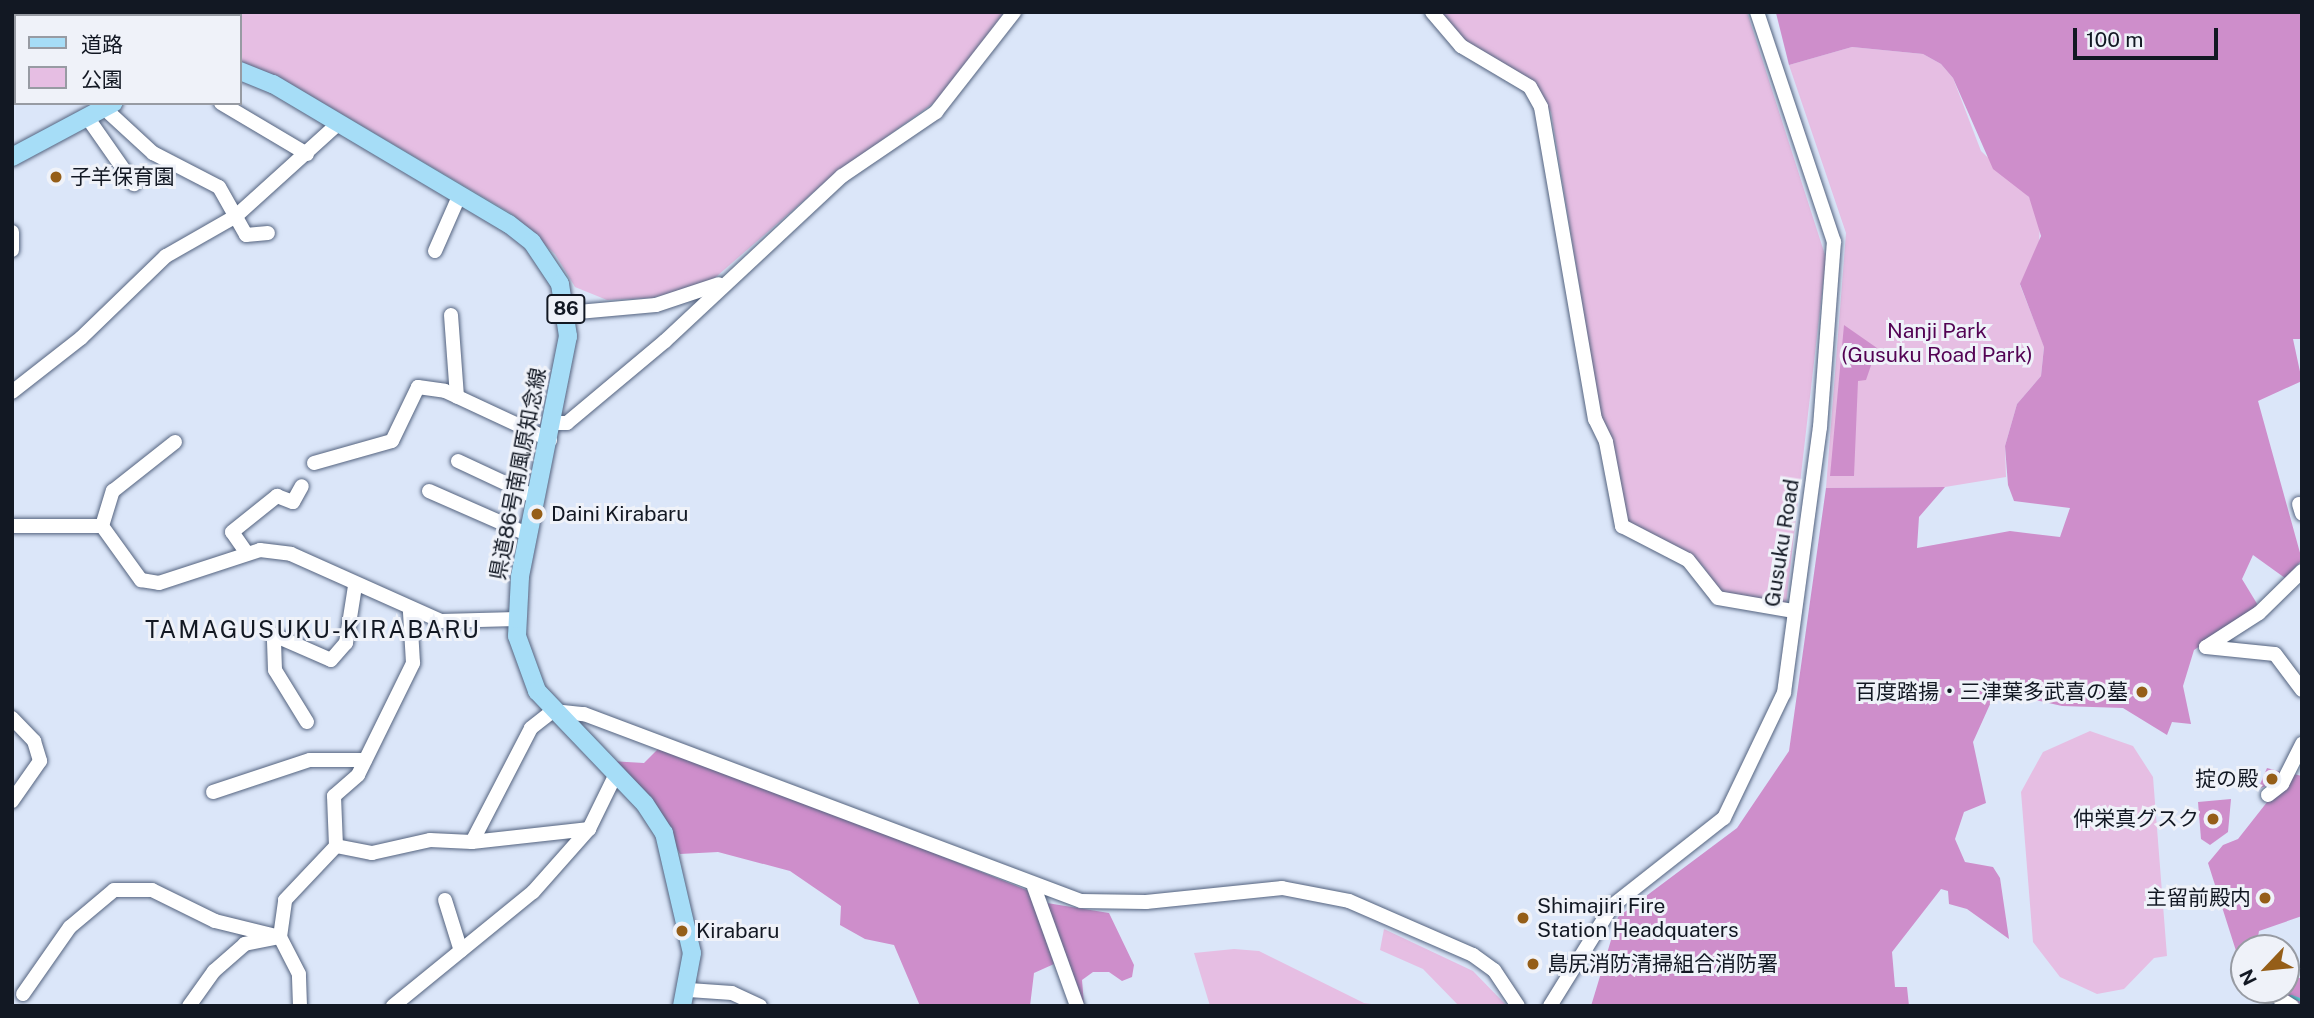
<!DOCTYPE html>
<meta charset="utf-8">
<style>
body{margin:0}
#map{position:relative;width:2314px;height:1018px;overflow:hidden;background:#dbe6f9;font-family:"Public Sans","Noto Sans JP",sans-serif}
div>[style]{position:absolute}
.green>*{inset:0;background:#e6bee3}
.forest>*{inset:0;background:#ce8ecb}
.stream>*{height:2.5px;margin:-1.25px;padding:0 1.25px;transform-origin:1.25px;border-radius:1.25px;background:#53d2d4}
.roads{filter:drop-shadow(0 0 2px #54637f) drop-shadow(0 0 2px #54637f)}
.minor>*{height:14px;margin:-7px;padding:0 7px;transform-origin:7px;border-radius:7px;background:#fff}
.major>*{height:18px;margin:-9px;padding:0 9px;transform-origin:9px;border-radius:9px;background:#a6ddf7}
.dots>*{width:19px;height:19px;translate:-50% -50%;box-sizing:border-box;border:4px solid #eff2f9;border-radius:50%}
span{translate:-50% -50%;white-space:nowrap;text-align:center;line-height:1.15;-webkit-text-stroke:6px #eff2f9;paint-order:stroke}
.shield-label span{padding:2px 5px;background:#eff2f9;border:2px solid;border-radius:5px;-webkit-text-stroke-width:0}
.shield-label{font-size:19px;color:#121823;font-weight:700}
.poi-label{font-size:21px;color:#121823}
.left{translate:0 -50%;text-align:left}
.right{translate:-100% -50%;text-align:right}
.park-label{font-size:21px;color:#530354}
.street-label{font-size:21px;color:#121823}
.quarter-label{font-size:24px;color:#121823;letter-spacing:2px}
.frame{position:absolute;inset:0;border:14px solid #121823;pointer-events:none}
.legend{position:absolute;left:14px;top:14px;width:228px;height:91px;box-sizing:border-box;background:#eff2f9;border:2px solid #979ba3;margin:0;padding:9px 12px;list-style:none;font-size:21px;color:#121823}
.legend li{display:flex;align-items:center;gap:14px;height:35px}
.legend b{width:35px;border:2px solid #979ba3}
.north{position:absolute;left:2230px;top:934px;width:70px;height:70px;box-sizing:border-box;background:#eff2f9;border:2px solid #979ba3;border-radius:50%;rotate:244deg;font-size:19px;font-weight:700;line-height:28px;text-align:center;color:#121823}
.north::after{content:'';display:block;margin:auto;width:24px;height:32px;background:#955e18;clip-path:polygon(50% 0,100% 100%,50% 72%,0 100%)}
.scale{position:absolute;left:2073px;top:28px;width:145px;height:32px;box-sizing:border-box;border:4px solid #121823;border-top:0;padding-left:9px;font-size:21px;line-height:24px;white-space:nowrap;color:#121823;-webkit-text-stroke:5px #eff2f9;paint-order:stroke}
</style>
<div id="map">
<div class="green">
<i style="clip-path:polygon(12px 12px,1004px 12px,946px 94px,832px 176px,709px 283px,652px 298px,607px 300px,575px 287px,555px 254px,512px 214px,279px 77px,240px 63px,240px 16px,16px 16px,16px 74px)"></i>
<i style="clip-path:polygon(1441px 12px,1747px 12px,1826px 258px,1786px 605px,1721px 595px,1703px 566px,1668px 542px,1625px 526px,1602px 424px,1551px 112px,1532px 80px,1466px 46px)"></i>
<i style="clip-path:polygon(1852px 47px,1923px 54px,1941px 64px,1953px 78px,1981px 151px,2029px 197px,2040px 219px,2039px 248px,2020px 285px,2044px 346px,2041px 376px,2017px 404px,2005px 446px,2006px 477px,1945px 487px,1826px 488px,1846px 233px,1789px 65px)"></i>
<i style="clip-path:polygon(2090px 731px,2133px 746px,2153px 777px,2167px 956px,2154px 958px,2124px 989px,2097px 994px,2060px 977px,2033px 942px,2021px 792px,2043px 752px)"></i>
<i style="clip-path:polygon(1384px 929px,1473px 971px,1507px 1006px,1459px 1006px,1423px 969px,1380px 950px)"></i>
<i style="clip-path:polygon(1234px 949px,1259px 951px,1364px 1003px,1386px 1006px,1210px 1006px,1194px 953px)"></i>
</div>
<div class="forest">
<i style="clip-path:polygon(2302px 12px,2302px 339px,2293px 339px,2302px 381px,2258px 401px,2302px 560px,2285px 578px,2253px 555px,2242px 579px,2259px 607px,2194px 650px,2183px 686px,2191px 724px,2172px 722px,2167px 735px,2123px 708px,2062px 706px,1996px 691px,1973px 742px,1986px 803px,1964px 812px,1955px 839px,1965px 862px,1993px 867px,2000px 878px,2009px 939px,1967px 909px,1949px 904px,1948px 891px,1941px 889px,1892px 952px,1895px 987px,1907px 987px,1909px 1006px,1591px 1006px,1618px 917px,1737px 828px,1789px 751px,1826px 488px,1945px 487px,1919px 517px,1917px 548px,2010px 531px,2060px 537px,2070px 508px,2014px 501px,2008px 485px,2005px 446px,2017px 404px,2041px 376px,2044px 347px,2020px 284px,2041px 236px,2029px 197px,1993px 169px,1953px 78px,1941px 64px,1923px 54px,1852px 47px,1789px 65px,1776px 13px)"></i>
<i style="clip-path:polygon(1844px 325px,1877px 348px,1866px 380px,1858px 381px,1854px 476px,1830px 476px)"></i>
<i style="clip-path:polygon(662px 745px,1029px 891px,1054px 964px,1034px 973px,1030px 1006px,920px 1006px,894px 945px,865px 939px,840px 925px,841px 906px,790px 871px,718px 852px,680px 854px,652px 803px,610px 761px,644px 763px)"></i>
<i style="clip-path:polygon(2267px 768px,2282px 772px,2279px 781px,2258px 789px)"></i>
<i style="clip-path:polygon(2290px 773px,2302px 776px,2302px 916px,2259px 931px,2256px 948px,2244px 948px,2244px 976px,2208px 863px,2223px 845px,2238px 839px)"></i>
<i style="clip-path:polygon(2231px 799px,2228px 832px,2210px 845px,2201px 839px,2198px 802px)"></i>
<i style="clip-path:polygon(1047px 903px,1109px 913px,1134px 965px,1132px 977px,1122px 981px,1109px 972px,1093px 972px,1082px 980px,1084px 1004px)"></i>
<i style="clip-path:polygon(2286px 975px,2300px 978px,2300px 1006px,2272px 990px,2286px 990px)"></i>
</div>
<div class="stream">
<i style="left:2291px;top:996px;width:12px;rotate:20deg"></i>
</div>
<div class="roads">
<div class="minor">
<i style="left:1432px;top:12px;width:45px;rotate:49.5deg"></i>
<i style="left:1461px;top:46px;width:80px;rotate:30.7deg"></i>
<i style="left:1530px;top:87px;width:23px;rotate:61deg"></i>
<i style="left:1541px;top:107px;width:317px;rotate:80.2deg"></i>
<i style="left:1595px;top:419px;width:25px;rotate:64deg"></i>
<i style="left:1606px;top:442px;width:86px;rotate:79.2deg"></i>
<i style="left:1622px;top:526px;width:74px;rotate:27.3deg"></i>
<i style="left:1688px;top:560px;width:48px;rotate:51.7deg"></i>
<i style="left:1718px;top:598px;width:76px;rotate:9.8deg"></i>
<i style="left:221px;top:103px;width:100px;rotate:30.7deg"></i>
<i style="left:104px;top:108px;width:67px;rotate:42.6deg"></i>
<i style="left:153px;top:153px;width:74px;rotate:27.3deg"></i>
<i style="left:219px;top:187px;width:55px;rotate:60.6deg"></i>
<i style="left:246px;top:235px;width:22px;rotate:-5deg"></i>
<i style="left:87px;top:117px;width:82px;rotate:55deg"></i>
<i style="left:12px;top:232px;width:18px;rotate:90deg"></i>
<i style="left:435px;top:251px;width:62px;rotate:-66.3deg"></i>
<i style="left:567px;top:313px;width:89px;rotate:-5.1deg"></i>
<i style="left:656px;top:305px;width:66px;rotate:-18.4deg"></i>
<i style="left:451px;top:315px;width:82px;rotate:85.8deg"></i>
<i style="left:12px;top:392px;width:88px;rotate:-38deg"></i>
<i style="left:81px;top:338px;width:118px;rotate:-44deg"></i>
<i style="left:166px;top:256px;width:81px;rotate:-29.7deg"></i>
<i style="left:236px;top:216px;width:139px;rotate:-42.1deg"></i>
<i style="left:553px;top:423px;width:14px"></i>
<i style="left:567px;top:423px;width:128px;rotate:-39.9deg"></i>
<i style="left:665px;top:341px;width:242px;rotate:-43deg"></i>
<i style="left:842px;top:176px;width:114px;rotate:-34.2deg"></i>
<i style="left:936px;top:112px;width:127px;rotate:-52deg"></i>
<i style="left:458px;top:461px;width:87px;rotate:25.1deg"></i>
<i style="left:314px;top:463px;width:81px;rotate:-15.8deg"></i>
<i style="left:392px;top:441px;width:60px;rotate:-64.3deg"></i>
<i style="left:418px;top:387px;width:27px;rotate:8deg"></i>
<i style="left:445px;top:391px;width:116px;rotate:25deg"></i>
<i style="left:429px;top:491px;width:109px;rotate:23.7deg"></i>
<i style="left:2299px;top:504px;width:10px;rotate:73deg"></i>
<i style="left:12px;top:526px;width:90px"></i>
<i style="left:102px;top:526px;width:67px;rotate:54.2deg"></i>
<i style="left:141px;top:580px;width:18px;rotate:9deg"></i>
<i style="left:159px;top:583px;width:106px;rotate:-18.1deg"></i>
<i style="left:260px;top:550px;width:31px;rotate:7deg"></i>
<i style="left:291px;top:554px;width:164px;rotate:24.1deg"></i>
<i style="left:441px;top:621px;width:76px;rotate:-1.5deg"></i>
<i style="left:102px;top:526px;width:37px;rotate:-73deg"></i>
<i style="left:113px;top:491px;width:79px;rotate:-38.3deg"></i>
<i style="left:246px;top:552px;width:24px;rotate:-125deg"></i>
<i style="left:232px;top:532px;width:58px;rotate:-38.7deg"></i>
<i style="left:277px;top:496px;width:17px;rotate:21deg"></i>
<i style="left:293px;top:502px;width:18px;rotate:-61deg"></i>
<i style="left:2302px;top:571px;width:60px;rotate:135.7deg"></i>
<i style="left:2259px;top:613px;width:63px;rotate:147.3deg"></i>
<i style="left:2206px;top:647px;width:69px;rotate:5.8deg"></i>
<i style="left:2275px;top:654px;width:45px;rotate:53.1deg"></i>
<i style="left:12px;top:718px;width:32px;rotate:46deg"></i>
<i style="left:34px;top:741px;width:21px;rotate:73deg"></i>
<i style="left:40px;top:761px;width:49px;rotate:125deg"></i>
<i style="left:307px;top:722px;width:61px;rotate:-121.6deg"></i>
<i style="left:275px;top:670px;width:35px;rotate:-92deg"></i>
<i style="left:274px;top:635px;width:62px;rotate:23.7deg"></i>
<i style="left:331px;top:660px;width:23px;rotate:-49deg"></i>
<i style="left:346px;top:643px;width:58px;rotate:-81deg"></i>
<i style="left:213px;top:792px;width:102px;rotate:-18.3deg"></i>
<i style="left:310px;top:760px;width:55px"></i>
<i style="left:2268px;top:795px;width:18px;rotate:-38deg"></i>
<i style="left:2282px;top:784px;width:45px;rotate:-63.4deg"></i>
<i style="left:472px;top:842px;width:118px;rotate:-6.3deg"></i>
<i style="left:336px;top:846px;width:37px;rotate:11deg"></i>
<i style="left:372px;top:853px;width:59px;rotate:-12.6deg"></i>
<i style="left:430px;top:840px;width:42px;rotate:2.7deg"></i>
<i style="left:472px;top:842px;width:128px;rotate:-62.6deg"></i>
<i style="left:531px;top:728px;width:28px;rotate:-38deg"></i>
<i style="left:553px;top:711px;width:31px;rotate:6deg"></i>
<i style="left:584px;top:714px;width:531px;rotate:20.62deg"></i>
<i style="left:1081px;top:901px;width:65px;rotate:0.9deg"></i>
<i style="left:1146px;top:902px;width:137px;rotate:-5.9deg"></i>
<i style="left:1282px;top:888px;width:68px;rotate:11deg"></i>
<i style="left:1349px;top:901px;width:135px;rotate:23.5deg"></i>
<i style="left:1473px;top:955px;width:26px;rotate:36deg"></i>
<i style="left:1494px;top:970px;width:43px;rotate:56.3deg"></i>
<i style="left:1034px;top:887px;width:127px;rotate:70.1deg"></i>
<i style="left:445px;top:900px;width:53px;rotate:72.6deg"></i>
<i style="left:689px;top:990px;width:43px;rotate:4deg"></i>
<i style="left:732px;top:993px;width:31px;rotate:25deg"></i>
<i style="left:2266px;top:990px;width:31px;rotate:32deg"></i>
<i style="left:23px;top:994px;width:82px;rotate:-55deg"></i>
<i style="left:70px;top:927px;width:57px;rotate:-40.1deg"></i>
<i style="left:114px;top:890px;width:38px"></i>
<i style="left:152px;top:890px;width:70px;rotate:26.2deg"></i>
<i style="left:215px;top:921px;width:67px;rotate:13.8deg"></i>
<i style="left:280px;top:937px;width:36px;rotate:169deg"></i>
<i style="left:245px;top:944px;width:41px;rotate:138.9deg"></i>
<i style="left:214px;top:971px;width:43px;rotate:125.5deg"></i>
<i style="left:300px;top:1006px;width:32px;rotate:-92deg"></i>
<i style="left:299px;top:974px;width:42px;rotate:-117.2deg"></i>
<i style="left:280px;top:937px;width:37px;rotate:-82deg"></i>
<i style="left:285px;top:900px;width:74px;rotate:-46.6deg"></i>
<i style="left:336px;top:846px;width:50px;rotate:-92.3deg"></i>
<i style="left:334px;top:796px;width:32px;rotate:-41deg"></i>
<i style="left:358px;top:775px;width:125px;rotate:-63.8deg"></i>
<i style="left:413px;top:663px;width:51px;rotate:-93.4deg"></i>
<i style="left:393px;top:1006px;width:181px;rotate:-39.2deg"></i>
<i style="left:533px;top:892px;width:84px;rotate:-48.4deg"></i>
<i style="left:589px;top:829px;width:61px;rotate:-63.9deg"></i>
<i style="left:1550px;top:1006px;width:118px;rotate:-58.2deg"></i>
<i style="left:1612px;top:906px;width:142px;rotate:-38.2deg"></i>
<i style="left:1724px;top:818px;width:139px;rotate:-64.4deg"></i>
<i style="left:1784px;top:693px;width:268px;rotate:-82.3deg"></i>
<i style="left:1820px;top:427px;width:186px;rotate:-85.7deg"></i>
<i style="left:1834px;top:242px;width:243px;rotate:-108.5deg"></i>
</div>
<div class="major">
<i style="left:240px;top:71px;width:35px;rotate:22deg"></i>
<i style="left:273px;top:84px;width:274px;rotate:30.7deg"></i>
<i style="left:509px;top:224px;width:29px;rotate:38deg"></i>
<i style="left:532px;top:242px;width:50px;rotate:56.3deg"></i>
<i style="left:560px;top:284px;width:53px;rotate:81.3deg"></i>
<i style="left:568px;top:336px;width:246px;rotate:101.3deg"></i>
<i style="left:520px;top:577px;width:59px;rotate:92.9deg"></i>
<i style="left:517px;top:636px;width:59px;rotate:70deg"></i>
<i style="left:537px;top:691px;width:156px;rotate:46.3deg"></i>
<i style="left:645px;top:804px;width:35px;rotate:57deg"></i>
<i style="left:664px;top:833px;width:123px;rotate:76.9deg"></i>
<i style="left:692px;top:953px;width:54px;rotate:100.7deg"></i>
<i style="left:12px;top:157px;width:115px;rotate:-28.1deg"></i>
</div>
</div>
<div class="dots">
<i style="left:56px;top:177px;background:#955e18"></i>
<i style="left:537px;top:514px;background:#955e18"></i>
<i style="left:2142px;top:692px;background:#955e18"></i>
<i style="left:2272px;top:779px;background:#955e18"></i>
<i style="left:2213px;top:819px;background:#955e18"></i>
<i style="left:2265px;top:898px;background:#955e18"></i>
<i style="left:1523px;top:918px;background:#955e18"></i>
<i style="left:682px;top:931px;background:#955e18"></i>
<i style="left:1533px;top:964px;background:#955e18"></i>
</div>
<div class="shield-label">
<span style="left:566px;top:309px">86</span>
</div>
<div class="poi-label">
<span class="left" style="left:70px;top:177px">子羊保育園</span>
<span class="left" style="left:551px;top:514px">Daini Kirabaru</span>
<span class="right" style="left:2128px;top:692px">百度踏揚・三津葉多武喜の墓</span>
<span class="right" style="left:2258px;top:779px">掟の殿</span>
<span class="right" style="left:2199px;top:819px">仲栄真グスク</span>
<span class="right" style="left:2251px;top:898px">主留前殿内</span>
<span class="left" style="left:1537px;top:918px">Shimajiri Fire<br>Station Headquaters</span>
<span class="left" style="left:696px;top:931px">Kirabaru</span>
<span class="left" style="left:1547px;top:964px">島尻消防清掃組合消防署</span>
</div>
<div class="park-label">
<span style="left:1937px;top:343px">Nanji Park<br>(Gusuku Road Park)</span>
</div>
<div class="street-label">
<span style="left:518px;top:474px;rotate:-79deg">県道86号南風原知念線</span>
<span style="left:1782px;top:543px;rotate:-81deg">Gusuku Road</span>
</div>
<div class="quarter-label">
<span style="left:313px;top:630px">TAMAGUSUKU-KIRABARU</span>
</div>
<div class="frame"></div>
<ul class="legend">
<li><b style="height:9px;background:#a6ddf7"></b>道路</li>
<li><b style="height:19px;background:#e6bee3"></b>公園</li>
</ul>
<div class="north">N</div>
<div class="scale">100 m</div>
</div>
